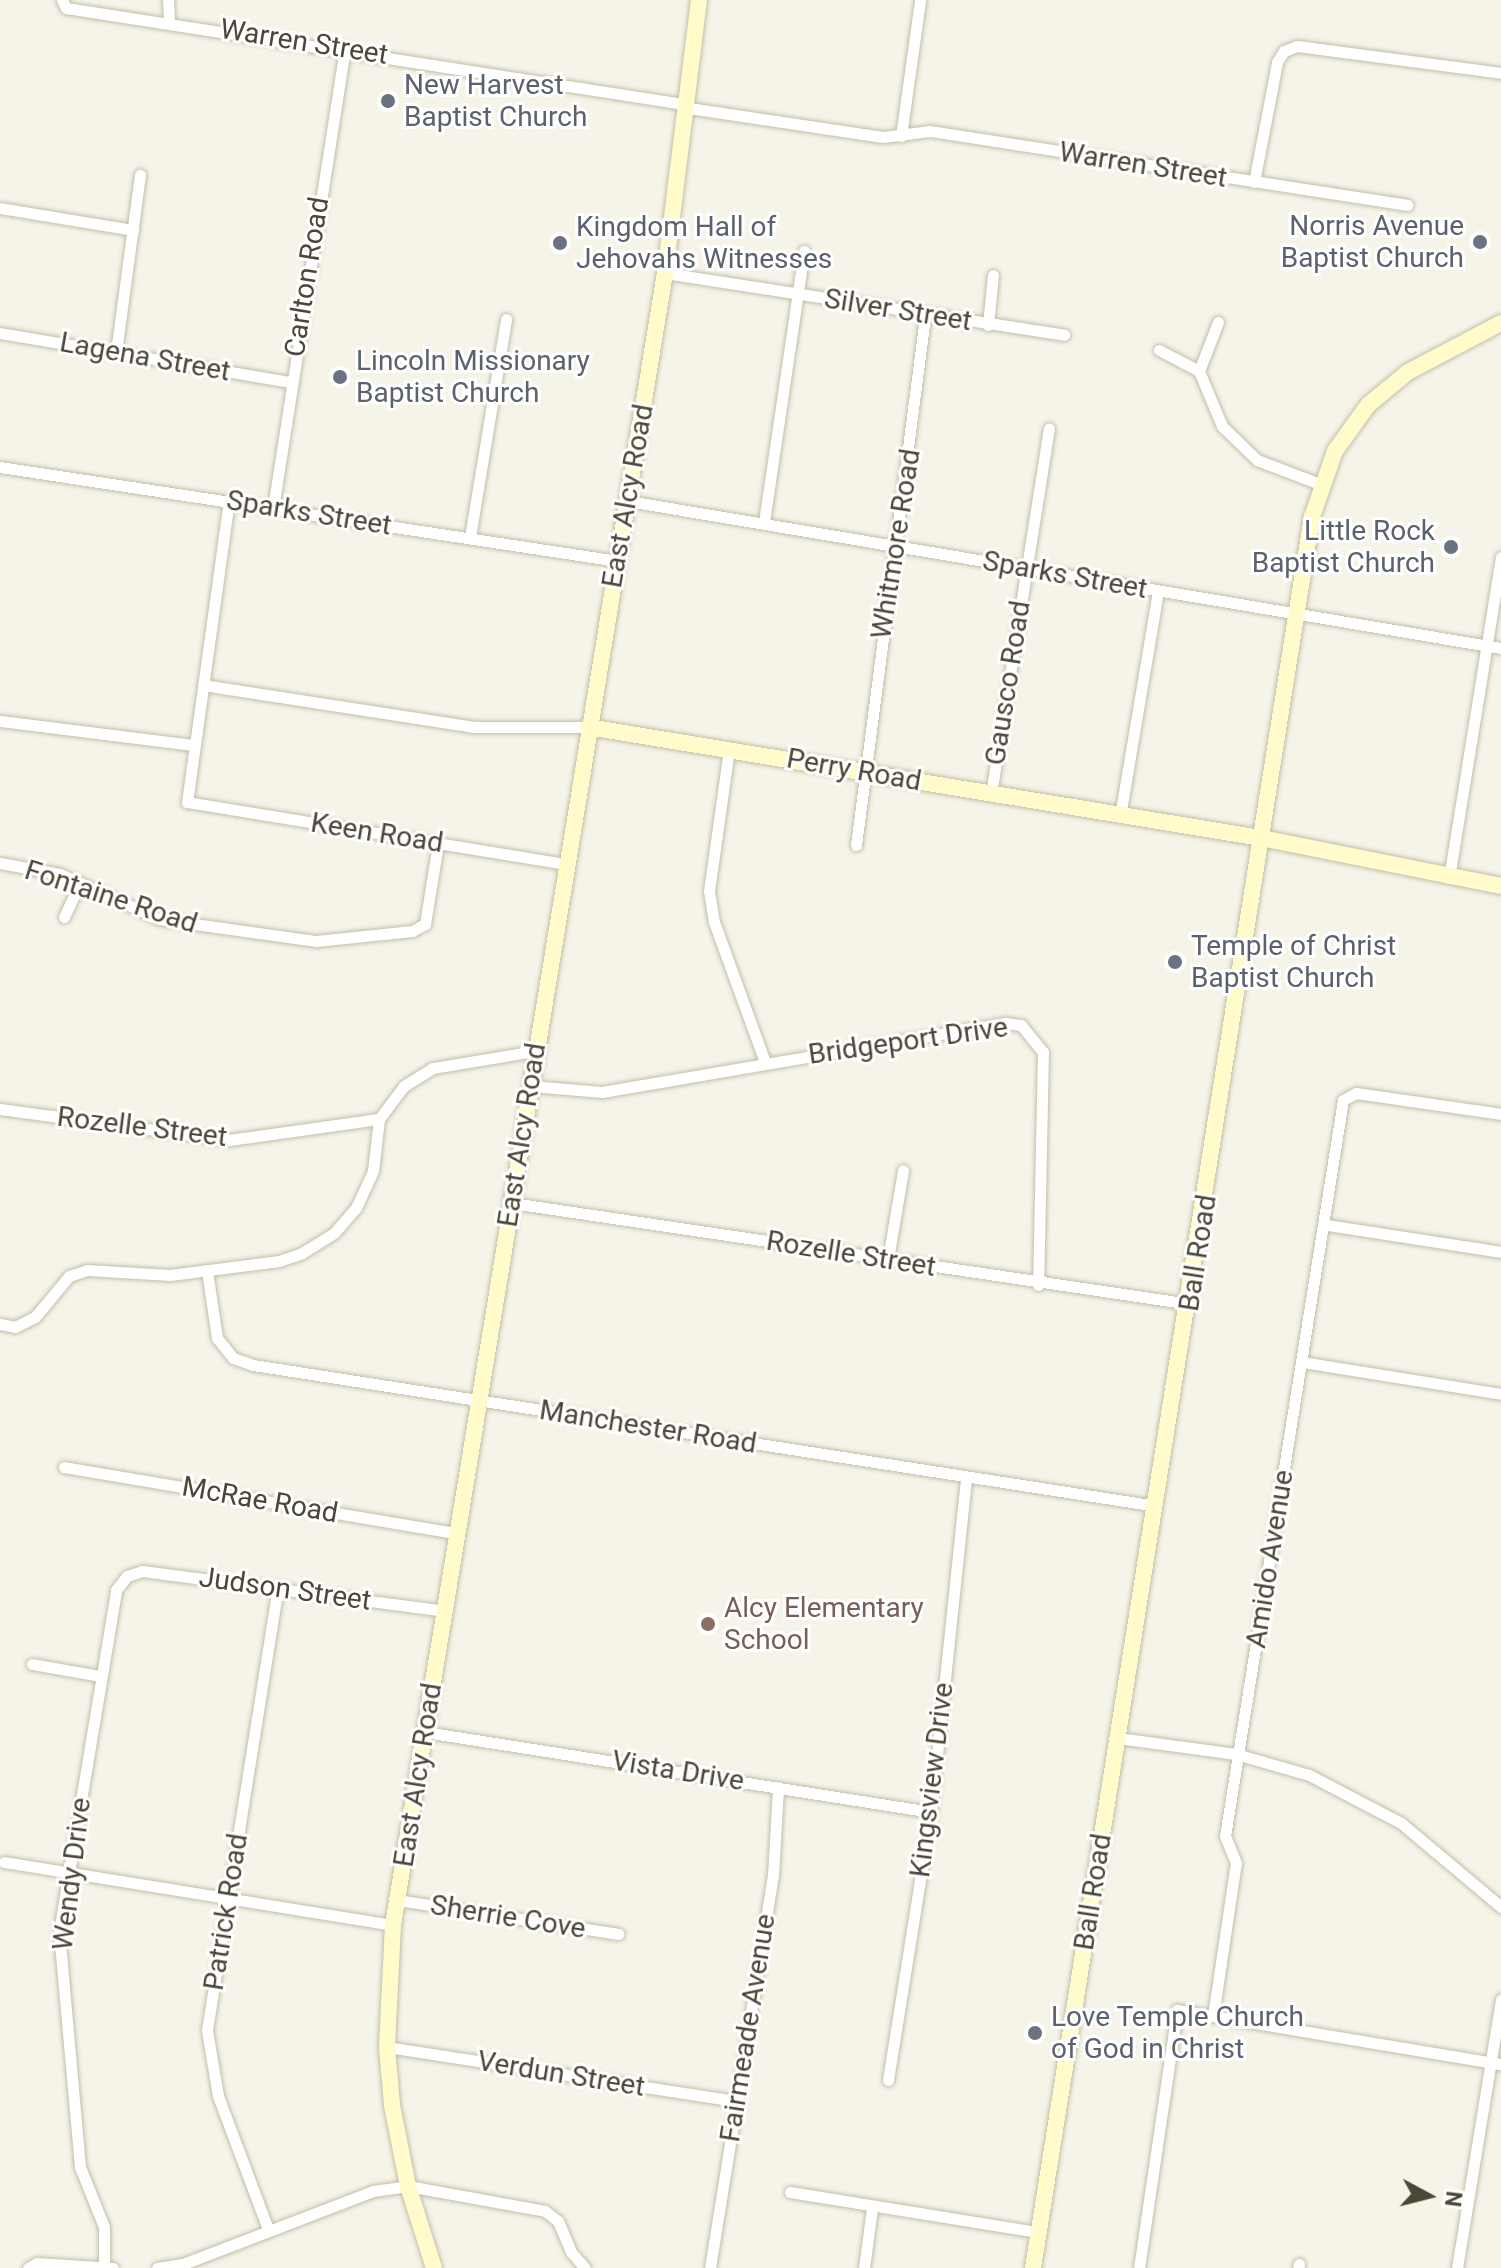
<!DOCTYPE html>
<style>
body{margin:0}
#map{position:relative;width:1501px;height:2268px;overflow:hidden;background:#f6f4e9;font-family:Roboto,sans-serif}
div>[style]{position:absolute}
.roads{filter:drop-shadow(0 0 2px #c3beab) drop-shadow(0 0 2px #c3beab)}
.street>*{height:11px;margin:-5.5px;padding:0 5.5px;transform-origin:5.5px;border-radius:5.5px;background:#fff}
.secondary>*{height:16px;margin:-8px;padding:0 8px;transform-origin:8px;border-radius:8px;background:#fffbcb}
.dots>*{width:22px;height:22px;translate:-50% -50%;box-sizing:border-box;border:4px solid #fff;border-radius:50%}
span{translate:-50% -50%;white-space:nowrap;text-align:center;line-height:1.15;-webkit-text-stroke:6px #fff;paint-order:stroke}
.street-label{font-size:28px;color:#4b4636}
.worship-label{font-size:28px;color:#5b616d}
.left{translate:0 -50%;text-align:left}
.right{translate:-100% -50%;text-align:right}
.education-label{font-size:28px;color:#785e54}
.north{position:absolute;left:1389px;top:2156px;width:80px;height:80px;-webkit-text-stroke:6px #fff;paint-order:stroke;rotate:97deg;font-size:22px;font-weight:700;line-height:32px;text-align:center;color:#4b4636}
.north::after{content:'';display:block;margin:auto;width:28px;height:36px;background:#4b4636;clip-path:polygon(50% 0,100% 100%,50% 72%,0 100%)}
</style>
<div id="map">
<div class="roads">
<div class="street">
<i style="left:62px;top:0;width:9px;rotate:63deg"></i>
<i style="left:66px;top:8px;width:624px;rotate:8.84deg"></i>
<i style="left:168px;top:0;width:22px;rotate:87deg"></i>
<i style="left:682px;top:107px;width:203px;rotate:8.5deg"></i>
<i style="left:883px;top:137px;width:47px;rotate:-7.3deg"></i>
<i style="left:930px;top:131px;width:483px;rotate:8.8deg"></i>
<i style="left:901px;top:136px;width:137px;rotate:-82deg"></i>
<i style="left:1254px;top:182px;width:122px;rotate:-79.1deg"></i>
<i style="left:1277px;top:62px;width:13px;rotate:-58deg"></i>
<i style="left:1284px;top:51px;width:14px;rotate:-21deg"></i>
<i style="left:1297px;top:46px;width:206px;rotate:7.5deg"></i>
<i style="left:0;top:208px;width:135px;rotate:9.4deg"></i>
<i style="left:665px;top:273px;width:404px;rotate:8.8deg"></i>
<i style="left:1218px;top:322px;width:53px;rotate:111.2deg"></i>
<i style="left:1199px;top:371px;width:60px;rotate:67.3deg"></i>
<i style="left:1222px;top:426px;width:49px;rotate:44.2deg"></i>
<i style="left:1257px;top:460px;width:67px;rotate:20.9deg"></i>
<i style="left:988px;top:325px;width:50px;rotate:-84.3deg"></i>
<i style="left:0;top:333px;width:294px;rotate:9.6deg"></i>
<i style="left:1159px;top:350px;width:45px;rotate:27.7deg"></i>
<i style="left:116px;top:352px;width:179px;rotate:-82.3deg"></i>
<i style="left:0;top:467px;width:625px;rotate:8.65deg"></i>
<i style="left:229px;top:500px;width:305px;rotate:97.9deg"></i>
<i style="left:187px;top:802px;width:385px;rotate:9.3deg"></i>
<i style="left:628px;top:501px;width:885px;rotate:9.56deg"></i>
<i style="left:273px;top:508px;width:466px;rotate:-81.1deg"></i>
<i style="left:764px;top:522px;width:274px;rotate:-81.6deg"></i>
<i style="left:470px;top:537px;width:221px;rotate:-80.6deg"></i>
<i style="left:203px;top:685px;width:273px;rotate:8.8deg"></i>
<i style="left:473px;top:727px;width:115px"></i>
<i style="left:0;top:721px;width:193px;rotate:7.1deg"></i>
<i style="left:729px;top:749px;width:143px;rotate:98deg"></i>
<i style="left:709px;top:891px;width:31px;rotate:81deg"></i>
<i style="left:714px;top:922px;width:149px;rotate:70deg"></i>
<i style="left:991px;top:794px;width:370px;rotate:-81deg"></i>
<i style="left:1120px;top:816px;width:228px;rotate:-80.4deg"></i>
<i style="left:856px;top:845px;width:532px;rotate:-82.55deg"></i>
<i style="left:0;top:863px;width:61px;rotate:10.4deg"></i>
<i style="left:60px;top:874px;width:109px;rotate:24.4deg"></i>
<i style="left:159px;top:919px;width:159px;rotate:8deg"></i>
<i style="left:316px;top:941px;width:97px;rotate:-5.9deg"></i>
<i style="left:412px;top:931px;width:15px;rotate:-28deg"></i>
<i style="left:425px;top:924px;width:81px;rotate:-80.8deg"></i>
<i style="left:1449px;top:878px;width:325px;rotate:-80.8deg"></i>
<i style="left:64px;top:917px;width:38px;rotate:-65deg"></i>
<i style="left:531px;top:1086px;width:71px;rotate:4.8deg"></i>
<i style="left:602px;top:1092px;width:410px;rotate:-9.7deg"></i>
<i style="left:1006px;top:1023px;width:15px;rotate:8deg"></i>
<i style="left:1021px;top:1025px;width:35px;rotate:51deg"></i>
<i style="left:1043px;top:1052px;width:233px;rotate:91.2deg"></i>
<i style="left:0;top:1109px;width:231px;rotate:7.7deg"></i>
<i style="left:229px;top:1140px;width:151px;rotate:-8deg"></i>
<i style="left:512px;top:1203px;width:685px;rotate:8.47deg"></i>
<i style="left:1327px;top:1225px;width:176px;rotate:8.8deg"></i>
<i style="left:888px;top:1259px;width:90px;rotate:-80.4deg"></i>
<i style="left:207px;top:1271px;width:68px;rotate:81.5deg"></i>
<i style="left:217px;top:1338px;width:26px;rotate:51deg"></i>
<i style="left:233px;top:1358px;width:21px;rotate:19deg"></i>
<i style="left:253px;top:1365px;width:914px;rotate:8.87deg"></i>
<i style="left:0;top:1324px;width:15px;rotate:11deg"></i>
<i style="left:15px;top:1327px;width:22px;rotate:-27deg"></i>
<i style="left:35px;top:1317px;width:53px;rotate:-50.3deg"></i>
<i style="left:69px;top:1276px;width:19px;rotate:-18deg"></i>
<i style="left:87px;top:1270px;width:83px;rotate:3.4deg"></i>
<i style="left:170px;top:1275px;width:110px;rotate:-7.3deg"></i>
<i style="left:279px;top:1261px;width:24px;rotate:-19deg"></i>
<i style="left:302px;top:1253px;width:38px;rotate:-32deg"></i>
<i style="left:334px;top:1233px;width:33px;rotate:-49deg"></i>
<i style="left:356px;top:1208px;width:41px;rotate:-65.3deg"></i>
<i style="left:373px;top:1171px;width:52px;rotate:-83.4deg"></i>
<i style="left:379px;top:1119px;width:41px;rotate:-52.9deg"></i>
<i style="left:404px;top:1086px;width:34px;rotate:-32deg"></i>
<i style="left:433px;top:1068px;width:103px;rotate:-9.5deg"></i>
<i style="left:1302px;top:1362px;width:202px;rotate:9.1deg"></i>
<i style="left:64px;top:1467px;width:398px;rotate:9.6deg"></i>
<i style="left:32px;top:1664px;width:69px;rotate:10deg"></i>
<i style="left:425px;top:1732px;width:512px;rotate:8.98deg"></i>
<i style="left:1118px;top:1738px;width:119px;rotate:7.7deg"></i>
<i style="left:1236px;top:1754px;width:76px;rotate:16deg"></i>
<i style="left:1309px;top:1775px;width:104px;rotate:27.6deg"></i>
<i style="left:1401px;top:1823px;width:131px;rotate:40deg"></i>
<i style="left:4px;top:1862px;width:394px;rotate:9.2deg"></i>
<i style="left:397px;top:1900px;width:224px;rotate:8.7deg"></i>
<i style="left:1213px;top:2016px;width:155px;rotate:-81.5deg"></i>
<i style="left:1236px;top:1863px;width:29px;rotate:-112deg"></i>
<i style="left:1225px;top:1836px;width:745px;rotate:-80.89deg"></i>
<i style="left:1343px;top:1100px;width:15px;rotate:-28deg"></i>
<i style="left:1356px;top:1093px;width:147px;rotate:8.2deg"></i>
<i style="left:387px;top:2047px;width:352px;rotate:8.8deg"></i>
<i style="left:888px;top:2080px;width:271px;rotate:-80.9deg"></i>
<i style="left:931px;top:1812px;width:335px;rotate:-84deg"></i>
<i style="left:790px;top:2192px;width:251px;rotate:9.2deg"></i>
<i style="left:268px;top:2229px;width:142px;rotate:-110.6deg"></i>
<i style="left:218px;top:2096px;width:67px;rotate:-99.5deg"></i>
<i style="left:207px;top:2030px;width:449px;rotate:-80.9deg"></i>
<i style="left:28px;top:2268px;width:10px;rotate:-29deg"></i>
<i style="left:37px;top:2263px;width:76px;rotate:3.8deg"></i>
<i style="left:104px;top:2268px;width:41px;rotate:-90deg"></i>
<i style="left:104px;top:2227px;width:65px;rotate:-111.8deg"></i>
<i style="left:80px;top:2167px;width:236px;rotate:-95.1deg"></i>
<i style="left:59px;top:1932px;width:347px;rotate:-80.5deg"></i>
<i style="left:116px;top:1590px;width:18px;rotate:-52deg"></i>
<i style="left:127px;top:1576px;width:16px;rotate:-18deg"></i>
<i style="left:142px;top:1571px;width:305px;rotate:7.5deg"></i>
<i style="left:157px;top:2268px;width:26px;rotate:-9deg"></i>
<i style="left:183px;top:2264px;width:204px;rotate:-21deg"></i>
<i style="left:373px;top:2191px;width:35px;rotate:-8deg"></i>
<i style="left:408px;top:2186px;width:139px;rotate:10.3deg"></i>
<i style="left:545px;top:2211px;width:16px;rotate:38deg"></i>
<i style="left:558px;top:2221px;width:34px;rotate:67deg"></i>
<i style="left:571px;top:2252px;width:21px;rotate:49deg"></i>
<i style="left:710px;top:2268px;width:398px;rotate:-80.9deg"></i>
<i style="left:773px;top:1875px;width:88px;rotate:-86.7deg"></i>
<i style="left:864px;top:2268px;width:61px;rotate:-82.4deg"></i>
<i style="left:1139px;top:2268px;width:261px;rotate:-81.6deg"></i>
<i style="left:1177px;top:2010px;width:328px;rotate:9.5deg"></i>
<i style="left:1298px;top:2268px;width:4px;rotate:-76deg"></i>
<i style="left:1457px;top:2268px;width:272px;rotate:-80.7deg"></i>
</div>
<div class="secondary">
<i style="left:588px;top:727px;width:682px;rotate:9.37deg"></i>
<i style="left:1261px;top:838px;width:245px;rotate:11.3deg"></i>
<i style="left:434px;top:2268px;width:86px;rotate:-107.6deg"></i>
<i style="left:408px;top:2186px;width:83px;rotate:-101.2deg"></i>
<i style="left:392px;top:2105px;width:58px;rotate:-94.9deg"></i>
<i style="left:387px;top:2047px;width:122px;rotate:-87.2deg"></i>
<i style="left:393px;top:1925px;width:1674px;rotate:-80.65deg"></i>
<i style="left:665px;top:273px;width:275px;rotate:-82.9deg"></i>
<i style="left:1033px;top:2268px;width:1773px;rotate:-80.95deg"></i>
<i style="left:1312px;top:517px;width:70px;rotate:-70.8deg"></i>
<i style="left:1335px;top:451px;width:57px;rotate:-54.3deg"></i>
<i style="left:1368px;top:405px;width:52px;rotate:-39.5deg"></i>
<i style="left:1408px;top:372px;width:105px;rotate:-27.8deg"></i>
</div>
</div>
<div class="dots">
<i style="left:388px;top:101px;background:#6b7280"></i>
<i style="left:1480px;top:242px;background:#6b7280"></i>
<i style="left:560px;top:243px;background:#6b7280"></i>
<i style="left:340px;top:377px;background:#6b7280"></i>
<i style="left:1451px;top:547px;background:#6b7280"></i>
<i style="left:1175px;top:962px;background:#6b7280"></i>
<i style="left:708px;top:1624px;background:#8d6e63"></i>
<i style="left:1035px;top:2033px;background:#6b7280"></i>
</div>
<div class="street-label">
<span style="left:304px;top:42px;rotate:9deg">Warren Street</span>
<span style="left:1143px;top:165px;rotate:9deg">Warren Street</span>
<span style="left:307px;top:277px;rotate:-81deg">Carlton Road</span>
<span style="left:898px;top:310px;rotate:9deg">Silver Street</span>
<span style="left:145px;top:357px;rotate:10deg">Lagena Street</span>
<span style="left:628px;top:496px;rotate:-80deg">East Alcy Road</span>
<span style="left:309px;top:513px;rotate:9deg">Sparks Street</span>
<span style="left:896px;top:544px;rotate:-81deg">Whitmore Road</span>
<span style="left:1065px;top:575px;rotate:10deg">Sparks Street</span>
<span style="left:1008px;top:683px;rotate:-81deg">Gausco Road</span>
<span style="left:854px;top:770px;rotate:10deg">Perry Road</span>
<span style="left:377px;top:833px;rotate:9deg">Keen Road</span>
<span style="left:111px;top:897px;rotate:18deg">Fontaine Road</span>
<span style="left:908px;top:1041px;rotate:-8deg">Bridgeport Drive</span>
<span style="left:142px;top:1127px;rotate:7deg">Rozelle Street</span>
<span style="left:522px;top:1135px;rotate:-81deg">East Alcy Road</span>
<span style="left:1198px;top:1253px;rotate:-81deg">Ball Road</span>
<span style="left:851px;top:1254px;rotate:9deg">Rozelle Street</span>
<span style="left:648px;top:1427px;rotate:9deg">Manchester Road</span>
<span style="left:260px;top:1500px;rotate:10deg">McRae Road</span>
<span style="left:1270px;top:1559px;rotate:-81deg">Amido Avenue</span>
<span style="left:285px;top:1589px;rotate:8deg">Judson Street</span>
<span style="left:678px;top:1771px;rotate:9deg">Vista Drive</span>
<span style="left:418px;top:1775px;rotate:-81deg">East Alcy Road</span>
<span style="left:932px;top:1780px;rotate:-83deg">Kingsview Drive</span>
<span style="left:72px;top:1874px;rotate:-83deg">Wendy Drive</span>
<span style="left:1093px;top:1892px;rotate:-81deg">Ball Road</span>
<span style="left:226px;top:1912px;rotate:-81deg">Patrick Road</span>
<span style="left:508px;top:1917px;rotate:9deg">Sherrie Cove</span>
<span style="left:748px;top:2028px;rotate:-81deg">Fairmeade Avenue</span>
<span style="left:561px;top:2074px;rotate:9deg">Verdun Street</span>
</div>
<div class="worship-label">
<span class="left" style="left:404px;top:101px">New Harvest<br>Baptist Church</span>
<span class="right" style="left:1464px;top:242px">Norris Avenue<br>Baptist Church</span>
<span class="left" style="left:576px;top:243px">Kingdom Hall of<br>Jehovahs Witnesses</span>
<span class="left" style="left:356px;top:377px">Lincoln Missionary<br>Baptist Church</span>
<span class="right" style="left:1435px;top:547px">Little Rock<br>Baptist Church</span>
<span class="left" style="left:1191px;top:962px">Temple of Christ<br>Baptist Church</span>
<span class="left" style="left:1051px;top:2033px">Love Temple Church<br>of God in Christ</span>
</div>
<div class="education-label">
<span class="left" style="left:724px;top:1624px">Alcy Elementary<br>School</span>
</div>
<div class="north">N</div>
</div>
